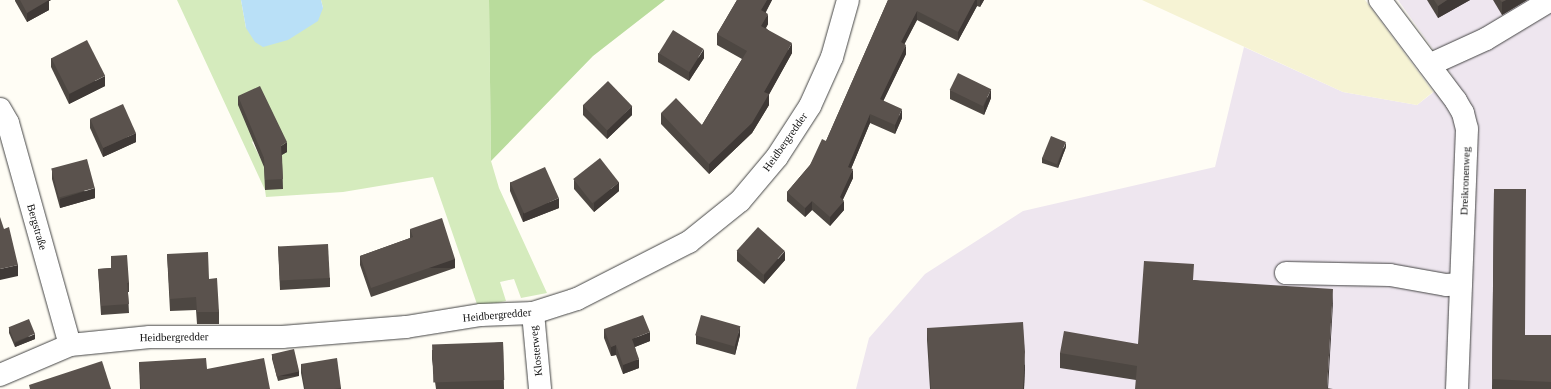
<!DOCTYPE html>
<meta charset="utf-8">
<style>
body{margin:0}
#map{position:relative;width:1551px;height:389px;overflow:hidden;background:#fffdf5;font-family:Georgia,serif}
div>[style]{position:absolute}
.industrial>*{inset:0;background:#eee6ef}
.farmland>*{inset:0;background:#f6f3d4}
.green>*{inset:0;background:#d5ebbd}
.forest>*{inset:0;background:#b9dc9c}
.water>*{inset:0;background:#b9e0f7}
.roads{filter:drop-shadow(0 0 1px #444) drop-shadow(0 0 1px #444)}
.minor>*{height:22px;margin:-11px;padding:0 11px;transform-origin:11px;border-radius:11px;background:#fff}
.wall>*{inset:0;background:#4d4742}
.shaded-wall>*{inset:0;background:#3f3936;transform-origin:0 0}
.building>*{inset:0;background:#5a524d;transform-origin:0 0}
span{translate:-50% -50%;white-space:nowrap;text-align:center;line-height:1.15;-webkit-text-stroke:4px #fff;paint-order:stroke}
.street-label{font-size:11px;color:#111}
</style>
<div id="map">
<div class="industrial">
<i style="clip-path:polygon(1398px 0,1551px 0,1551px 389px,856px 389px,869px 338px,925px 274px,1023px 211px,1215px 167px,1244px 47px,1343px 92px,1417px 105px,1453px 77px)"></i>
</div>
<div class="farmland">
<i style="clip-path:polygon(1142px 0,1365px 0,1433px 92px,1417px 105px,1343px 92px)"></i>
</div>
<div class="green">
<i style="clip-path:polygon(evenodd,177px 0,241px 0,246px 28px,323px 8px,321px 0,489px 0,491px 161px,499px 188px,547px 293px,521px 298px,514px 279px,500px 282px,506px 301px,478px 307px,433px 177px,343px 192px,266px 197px,265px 190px,177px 0,255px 140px,287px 151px,263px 163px,252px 142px,255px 140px)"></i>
</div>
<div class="forest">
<i style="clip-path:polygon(489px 0,665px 0,593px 56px,491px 161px)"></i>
</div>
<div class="water">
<i style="clip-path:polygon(241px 0,321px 0,323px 8px,318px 21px,288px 40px,263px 47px,255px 42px,246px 28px)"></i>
</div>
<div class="roads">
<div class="minor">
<i style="left:1380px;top:0;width:126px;rotate:53deg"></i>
<i style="left:1456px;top:101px;width:14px;rotate:60deg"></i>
<i style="left:1463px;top:113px;width:16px;rotate:76deg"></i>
<i style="left:1467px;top:129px;width:260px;rotate:92.2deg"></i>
<i style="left:1429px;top:65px;width:63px;rotate:-24.5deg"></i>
<i style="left:1486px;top:39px;width:76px;rotate:-31deg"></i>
<i style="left:0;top:109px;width:16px;rotate:60deg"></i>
<i style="left:8px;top:123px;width:230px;rotate:74.4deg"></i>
<i style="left:1286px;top:273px;width:104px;rotate:1.1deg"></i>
<i style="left:1390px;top:275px;width:57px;rotate:10.1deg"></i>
<i style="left:1446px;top:285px;width:15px;rotate:-4deg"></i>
<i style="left:533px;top:313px;width:76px;rotate:84.7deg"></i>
<i style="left:0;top:375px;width:76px;rotate:-23.2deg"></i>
<i style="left:70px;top:345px;width:80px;rotate:-5.7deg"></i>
<i style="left:150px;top:337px;width:132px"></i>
<i style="left:282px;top:337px;width:124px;rotate:-4.6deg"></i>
<i style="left:406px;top:327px;width:76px;rotate:-9.1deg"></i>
<i style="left:481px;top:315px;width:52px;rotate:-2.2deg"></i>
<i style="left:533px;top:313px;width:46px;rotate:-17.7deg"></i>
<i style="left:577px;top:299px;width:126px;rotate:-27deg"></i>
<i style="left:689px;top:242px;width:65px;rotate:-38.8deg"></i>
<i style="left:740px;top:201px;width:57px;rotate:-49.9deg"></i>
<i style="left:777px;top:157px;width:61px;rotate:-57.1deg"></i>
<i style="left:810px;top:106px;width:54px;rotate:-65.8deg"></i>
<i style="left:832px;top:57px;width:59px;rotate:-74.3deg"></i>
</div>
</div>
<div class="wall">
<i style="clip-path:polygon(15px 0,51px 0,49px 1px,49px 10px,27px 22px,15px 1px)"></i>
<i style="clip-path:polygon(737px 0,772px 0,766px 12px,768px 24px,766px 28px,792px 53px,769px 94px,769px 105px,752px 133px,709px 174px,661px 124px,661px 113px,702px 125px,742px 59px,717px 45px,717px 34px)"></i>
<i style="clip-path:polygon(888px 0,984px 0,980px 7px,977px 6px,958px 41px,917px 20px,904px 44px,906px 54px,883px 101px,902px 118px,895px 134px,870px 123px,851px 169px,853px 178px,843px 199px,844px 210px,830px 226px,812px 210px,805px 217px,787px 201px,787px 192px,810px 165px,826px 141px)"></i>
<i style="clip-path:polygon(1427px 0,1470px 0,1438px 18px)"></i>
<i style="clip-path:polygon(1493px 0,1527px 0,1502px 15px)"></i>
<i style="clip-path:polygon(658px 53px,704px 58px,689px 81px,658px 62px)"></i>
<i style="clip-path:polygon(51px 58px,105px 86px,69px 104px,51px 67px)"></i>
<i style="clip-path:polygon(950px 90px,991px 98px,984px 115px,950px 99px)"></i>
<i style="clip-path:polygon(238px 96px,287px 152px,282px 155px,283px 189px,265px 190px,264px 167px,238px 105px)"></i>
<i style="clip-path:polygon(583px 105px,632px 115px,607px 139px,583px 115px)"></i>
<i style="clip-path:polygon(90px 119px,136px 142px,103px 157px,90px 128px)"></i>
<i style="clip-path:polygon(1066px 147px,1058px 168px,1042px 163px,1042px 158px)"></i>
<i style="clip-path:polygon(52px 170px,95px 198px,60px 208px,52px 179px)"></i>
<i style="clip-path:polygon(574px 180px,619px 191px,594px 212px,574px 189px)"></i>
<i style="clip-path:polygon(510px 182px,559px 208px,523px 222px,510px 191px)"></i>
<i style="clip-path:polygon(1494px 189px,1525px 335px,1551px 335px,1551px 389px,1492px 389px)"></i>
<i style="clip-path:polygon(410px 229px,455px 268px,371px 297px,360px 265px,360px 256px,410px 238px)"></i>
<i style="clip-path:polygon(278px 246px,330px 278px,330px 287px,280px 290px)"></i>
<i style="clip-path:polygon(737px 251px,785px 260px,764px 284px,737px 261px)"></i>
<i style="clip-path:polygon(167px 254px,209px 279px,219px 312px,219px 324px,197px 324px,196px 310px,170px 311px)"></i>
<i style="clip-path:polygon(111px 256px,129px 283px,129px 292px,128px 292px,129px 313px,101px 315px,98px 269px,111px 268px)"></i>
<i style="clip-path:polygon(1194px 280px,1333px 303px,1136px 380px,1060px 368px,1060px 353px,1138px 344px)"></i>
<i style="clip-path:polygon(9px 328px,35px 339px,15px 347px,9px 333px)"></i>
<i style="clip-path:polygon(927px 328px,1025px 365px,1024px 389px,930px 389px,927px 340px)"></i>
<i style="clip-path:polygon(604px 329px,650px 341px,635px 347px,639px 368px,623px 374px,616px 355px,611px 356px,604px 338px)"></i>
<i style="clip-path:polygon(696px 335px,740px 335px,735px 355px,696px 344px)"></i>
<i style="clip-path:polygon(503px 342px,504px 389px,436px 389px,432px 359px,432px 350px)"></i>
<i style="clip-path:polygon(272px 354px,299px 376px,278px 381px,272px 359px)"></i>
<i style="clip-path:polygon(139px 362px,207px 369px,270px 389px,140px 389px)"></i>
<i style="clip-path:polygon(301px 364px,341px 388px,341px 389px,304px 389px,301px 373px)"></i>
</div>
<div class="shaded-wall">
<i style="clip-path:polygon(45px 0,51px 0,49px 1px,49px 10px,27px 22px,27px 13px)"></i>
<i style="clip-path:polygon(767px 0,772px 0,761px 20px,761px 10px)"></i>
<i style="clip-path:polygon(975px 0,977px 0,977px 6px,958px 41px,958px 32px)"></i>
<i style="clip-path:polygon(980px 0,984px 0,980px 7px)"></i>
<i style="clip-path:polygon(1447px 0,1470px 0,1438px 18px,1438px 6px)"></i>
<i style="clip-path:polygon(1506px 0,1527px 0,1502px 15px,1502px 2px)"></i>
<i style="clip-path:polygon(917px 11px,917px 20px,901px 51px,901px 42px)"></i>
<i style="clip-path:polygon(768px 14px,768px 24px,761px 36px,761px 26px)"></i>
<i style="clip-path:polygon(792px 43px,792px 53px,765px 102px,769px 94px,769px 105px,752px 133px,709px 174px,709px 164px,764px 92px)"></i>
<i style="clip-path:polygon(906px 45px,906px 54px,880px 108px,880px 99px)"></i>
<i style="clip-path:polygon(704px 49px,704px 58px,689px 81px,689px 72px)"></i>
<i style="clip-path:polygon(105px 76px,105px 86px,69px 104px,69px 94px)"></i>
<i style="clip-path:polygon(991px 89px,991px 98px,984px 115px,984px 106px)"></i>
<i style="clip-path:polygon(632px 106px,632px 115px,607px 139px,607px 130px)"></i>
<i style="clip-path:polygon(902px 109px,902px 118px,895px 134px,895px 125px)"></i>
<i style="clip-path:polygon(870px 114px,870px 123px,848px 176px,848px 167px)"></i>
<i style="clip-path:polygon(136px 133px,136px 142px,103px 157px,103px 148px)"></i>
<i style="clip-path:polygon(287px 142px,287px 152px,281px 155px,281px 146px)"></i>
<i style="clip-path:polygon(1066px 142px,1066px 147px,1058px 168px,1058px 164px)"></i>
<i style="clip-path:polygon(853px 169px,853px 178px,840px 206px,840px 197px)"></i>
<i style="clip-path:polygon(619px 182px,619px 191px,594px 212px,594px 203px)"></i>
<i style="clip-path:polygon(95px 188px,95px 198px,60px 208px,60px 199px)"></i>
<i style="clip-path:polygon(559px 198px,559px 208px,523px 222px,523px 213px)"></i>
<i style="clip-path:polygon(812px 201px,812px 210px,805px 217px,805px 208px)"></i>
<i style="clip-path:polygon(844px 201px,844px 210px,830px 226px,830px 217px)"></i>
<i style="clip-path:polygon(785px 251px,785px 260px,764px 284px,764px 275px)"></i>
<i style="left:455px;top:259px;width:9px;height:89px;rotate:90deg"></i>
<i style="clip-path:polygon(18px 265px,18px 276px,0 280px,0 269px)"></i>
<i style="clip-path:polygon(1333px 289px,1333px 303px,1328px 389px,1327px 389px)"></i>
<i style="clip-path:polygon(740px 326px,740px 335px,735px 355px,735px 345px)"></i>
<i style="clip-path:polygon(650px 332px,650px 341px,632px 348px,632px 339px)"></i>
<i style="clip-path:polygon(35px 334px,35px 339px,15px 347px,15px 343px)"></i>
<i style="clip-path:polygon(616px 345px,616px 355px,611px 356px,611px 347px)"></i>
<i style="clip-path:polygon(1025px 352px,1025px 365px,1024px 389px,1023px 389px)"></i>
<i style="clip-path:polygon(639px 359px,639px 368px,623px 374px,623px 365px)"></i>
<i style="left:299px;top:371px;width:5px;height:22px;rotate:90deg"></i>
</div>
<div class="building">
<i style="clip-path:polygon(20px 0,49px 0,27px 13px)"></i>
<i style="clip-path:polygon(737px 0,767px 0,761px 10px,768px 14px,761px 26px,792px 43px,764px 92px,769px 94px,752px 123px,709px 164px,661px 113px,676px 98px,702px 125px,747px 51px,717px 34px)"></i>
<i style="clip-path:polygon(888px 0,975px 0,958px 32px,917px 11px,901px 42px,906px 45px,880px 99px,902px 109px,895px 125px,870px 114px,848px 167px,853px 169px,840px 197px,844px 201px,830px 217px,812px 201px,805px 208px,787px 192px,810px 165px,822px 139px,826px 141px)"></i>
<i style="clip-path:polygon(1434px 0,1447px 0,1438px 6px)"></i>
<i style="clip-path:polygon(1500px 0,1506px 0,1502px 2px)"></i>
<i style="left:673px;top:30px;width:36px;height:27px;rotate:32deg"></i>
<i style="left:87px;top:40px;width:40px;height:40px;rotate:63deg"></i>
<i style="left:958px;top:73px;width:37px;height:19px;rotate:26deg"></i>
<i style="left:608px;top:81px;width:35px;height:35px;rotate:46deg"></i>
<i style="clip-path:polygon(260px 86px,287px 142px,281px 146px,283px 179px,265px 180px,264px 158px,238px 96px)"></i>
<i style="left:123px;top:104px;width:32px;height:36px;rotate:66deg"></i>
<i style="left:1051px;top:136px;width:16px;height:24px;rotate:22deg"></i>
<i style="left:600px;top:158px;width:31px;height:34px;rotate:52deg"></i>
<i style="left:87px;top:159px;width:30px;height:37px;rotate:75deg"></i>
<i style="left:545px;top:167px;width:34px;height:38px;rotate:66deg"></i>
<i style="clip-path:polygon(1494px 189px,1526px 189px,1525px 335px,1551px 335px,1551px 382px,1492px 379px)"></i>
<i style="clip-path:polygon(0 217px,4px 229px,9px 227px,18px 265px,0 269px)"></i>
<i style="clip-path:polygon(442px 218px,455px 259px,371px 288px,360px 256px,413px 237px,410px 229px)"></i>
<i style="left:758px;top:227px;width:36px;height:32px;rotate:42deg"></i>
<i style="left:328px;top:244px;width:34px;height:50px;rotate:87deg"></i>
<i style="clip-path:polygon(208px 252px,209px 279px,217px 278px,219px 312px,197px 312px,196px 297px,170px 299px,167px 254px)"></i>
<i style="clip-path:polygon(127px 255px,129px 283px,127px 283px,129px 304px,101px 306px,98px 269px,111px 268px,111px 256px)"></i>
<i style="clip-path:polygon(1144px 261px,1194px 264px,1193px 280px,1333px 289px,1327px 388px,1333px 389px,1135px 389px,1137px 366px,1060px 353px,1064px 331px,1138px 344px)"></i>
<i style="clip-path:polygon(643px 315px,650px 332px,632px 339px,639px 359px,623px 365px,616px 345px,611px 347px,604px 329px)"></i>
<i style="left:701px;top:315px;width:41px;height:21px;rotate:16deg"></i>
<i style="left:29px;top:319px;width:16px;height:22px;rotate:68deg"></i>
<i style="clip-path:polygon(1023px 322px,1025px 352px,1023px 389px,931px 389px,927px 328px)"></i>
<i style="left:503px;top:342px;width:38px;height:71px;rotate:88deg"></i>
<i style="left:294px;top:349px;width:23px;height:23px;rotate:77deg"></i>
<i style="clip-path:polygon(206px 358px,207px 369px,264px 358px,270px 389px,141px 389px,139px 362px)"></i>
<i style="clip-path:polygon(337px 358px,341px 388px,334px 389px,305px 389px,301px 364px)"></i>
<i style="clip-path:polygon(102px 361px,111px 389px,30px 389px,29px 385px)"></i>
</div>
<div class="street-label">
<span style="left:785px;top:142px;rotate:-55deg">Heidbergredder</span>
<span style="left:1465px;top:181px;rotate:-88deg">Dreikronenweg</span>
<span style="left:37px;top:227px;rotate:74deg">Bergstraße</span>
<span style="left:497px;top:315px;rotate:-5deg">Heidbergredder</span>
<span style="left:174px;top:337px;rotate:-1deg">Heidbergredder</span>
<span style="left:536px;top:351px;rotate:-96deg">Klosterweg</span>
</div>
</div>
